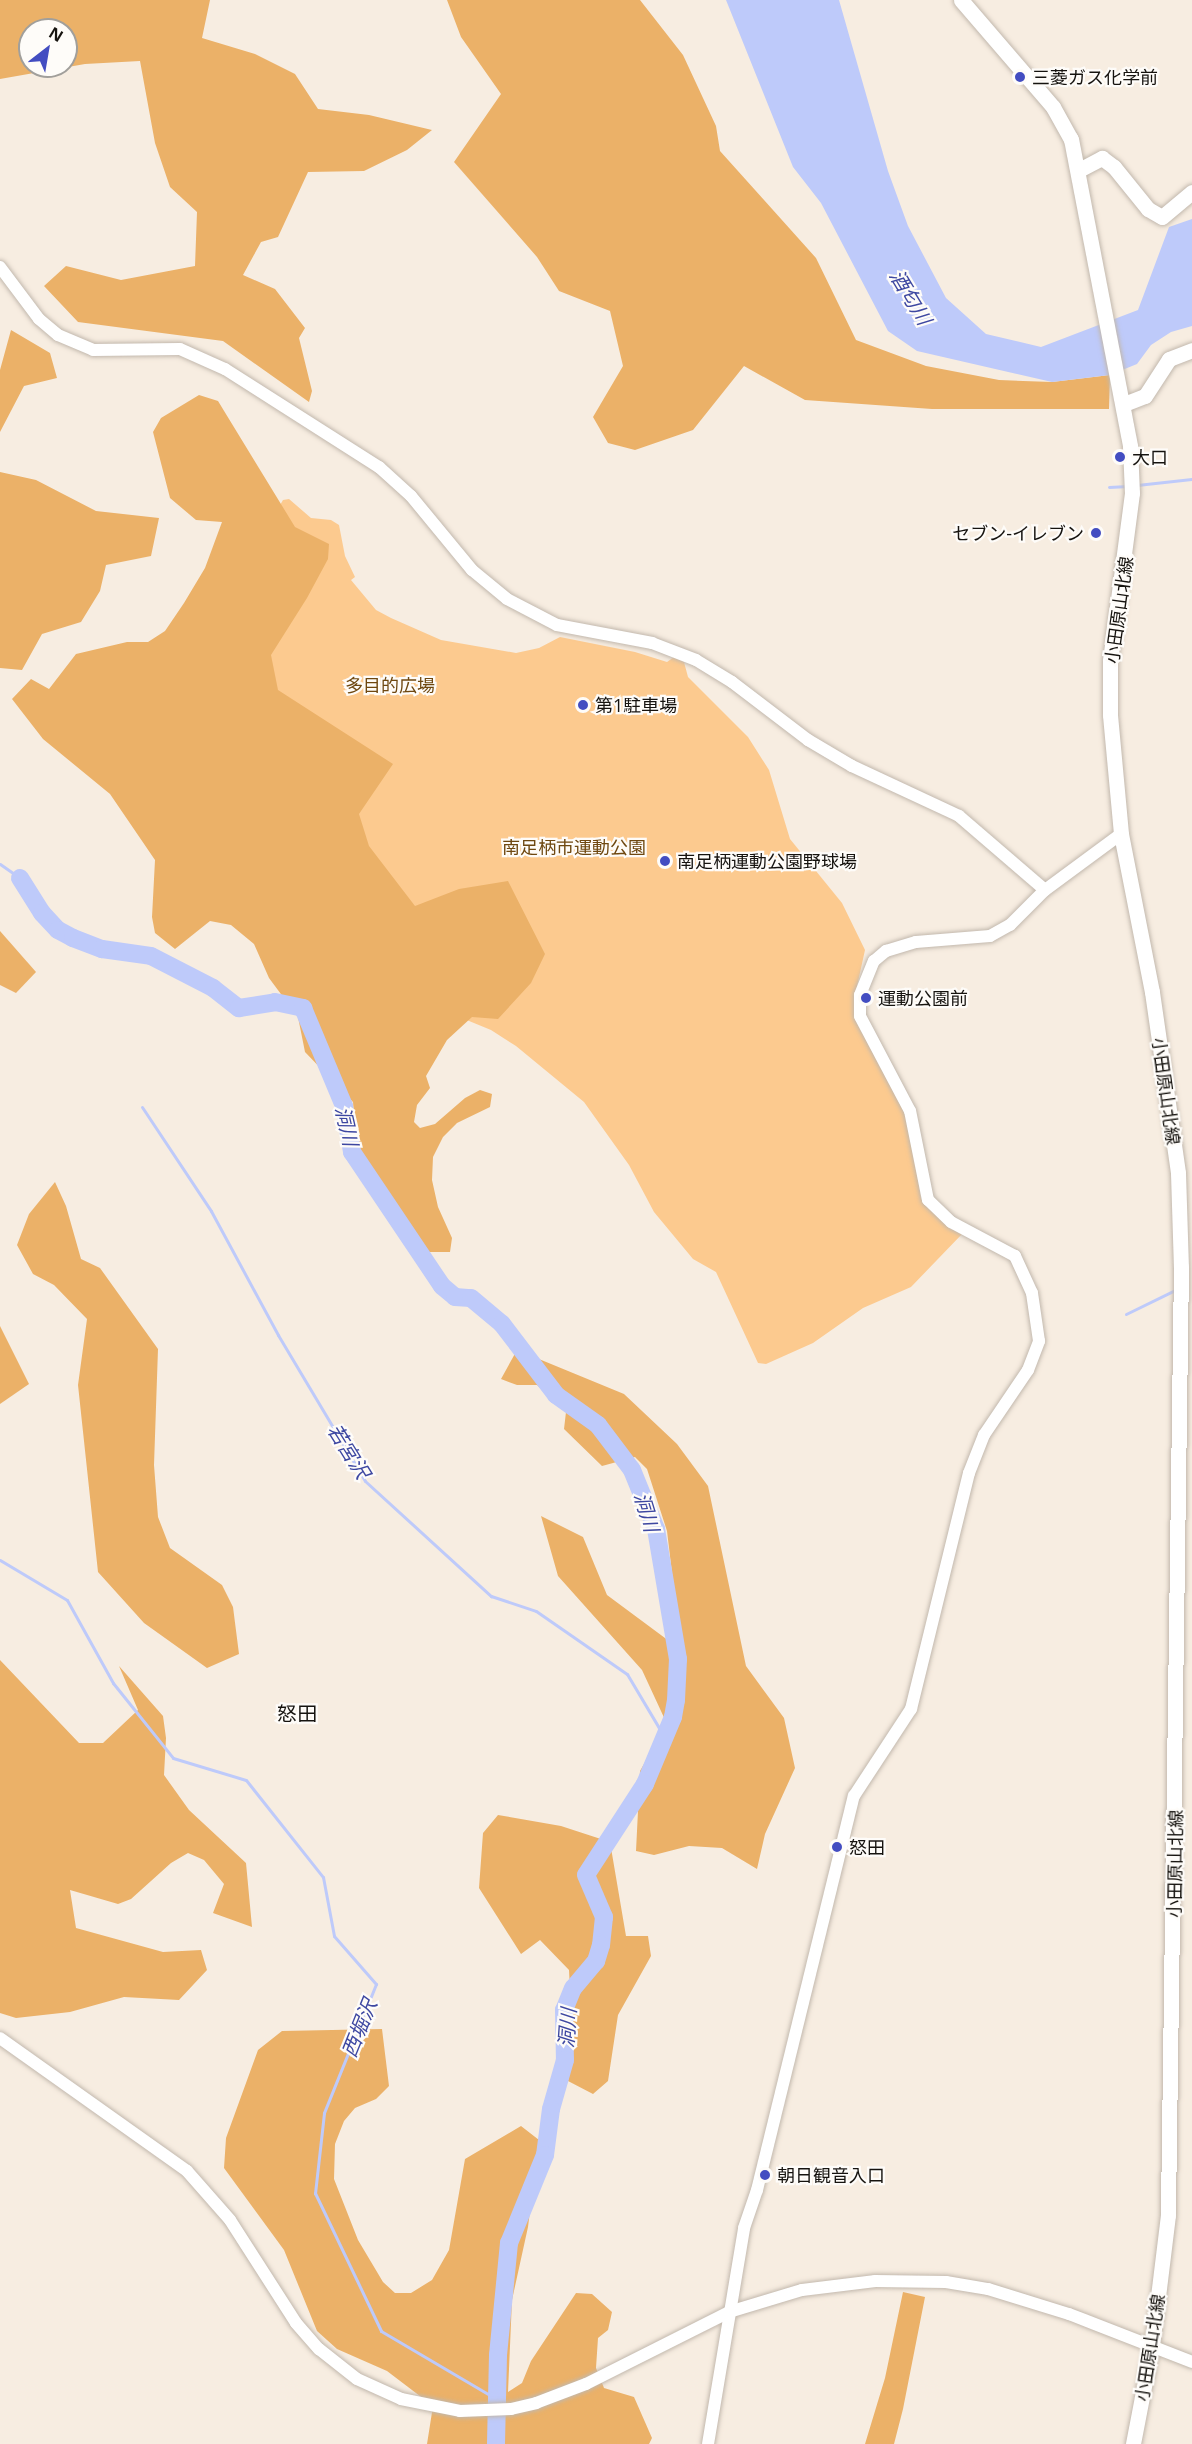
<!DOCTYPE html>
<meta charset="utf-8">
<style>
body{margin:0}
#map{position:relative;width:1192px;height:2444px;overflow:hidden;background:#f7ede1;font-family:"Open Sans","Noto Sans JP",sans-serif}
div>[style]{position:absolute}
.green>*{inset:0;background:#fcca8f}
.forest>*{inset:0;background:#ebb168}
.water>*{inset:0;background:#becafa}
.stream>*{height:3px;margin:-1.5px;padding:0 1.5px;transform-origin:1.5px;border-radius:1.5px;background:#becafa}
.river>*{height:18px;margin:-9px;padding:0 9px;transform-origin:9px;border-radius:9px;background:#becafa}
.roads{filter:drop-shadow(0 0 2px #c2b8ad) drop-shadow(0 0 2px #c2b8ad)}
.minor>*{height:12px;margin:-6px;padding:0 6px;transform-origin:6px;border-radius:6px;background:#fff}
.major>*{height:15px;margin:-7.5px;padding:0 7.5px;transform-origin:7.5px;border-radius:7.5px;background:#fff}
.dots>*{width:16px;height:16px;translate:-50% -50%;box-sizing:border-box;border:3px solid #fefcf9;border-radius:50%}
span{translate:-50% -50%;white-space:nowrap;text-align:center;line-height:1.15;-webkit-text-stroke:4.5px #fefcf9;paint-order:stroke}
.poi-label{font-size:18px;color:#16130f}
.left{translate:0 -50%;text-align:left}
.right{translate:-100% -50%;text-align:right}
.street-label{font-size:18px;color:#16130f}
.park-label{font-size:18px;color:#6f4810}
.water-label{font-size:20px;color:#3d47a1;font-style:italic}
.neighbourhood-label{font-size:20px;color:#16130f}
.north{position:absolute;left:18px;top:18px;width:60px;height:60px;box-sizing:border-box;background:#fefcf9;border:2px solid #a19f9b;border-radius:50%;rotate:31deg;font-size:16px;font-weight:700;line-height:24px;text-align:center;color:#16130f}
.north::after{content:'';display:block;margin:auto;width:21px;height:27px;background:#434dc1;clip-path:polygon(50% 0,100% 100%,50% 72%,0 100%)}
</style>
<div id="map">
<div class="green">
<i style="clip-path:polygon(289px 499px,311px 518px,331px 520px,339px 525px,345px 556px,355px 577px,351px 580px,376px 610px,391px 618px,441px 640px,516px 653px,539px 648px,560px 637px,635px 652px,667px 662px,674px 657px,684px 662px,688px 677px,748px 737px,769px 770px,790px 839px,842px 903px,865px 950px,854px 1000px,909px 1121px,921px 1199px,950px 1229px,963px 1233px,911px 1287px,863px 1308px,813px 1343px,766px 1364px,758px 1363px,716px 1272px,693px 1259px,654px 1212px,629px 1165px,584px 1102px,516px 1046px,491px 1030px,435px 1007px,189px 660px,283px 500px)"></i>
</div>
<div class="forest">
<i style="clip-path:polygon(evenodd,0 0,210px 0,202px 38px,255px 54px,295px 74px,318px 109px,369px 115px,432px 130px,407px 150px,364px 171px,308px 172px,278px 237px,261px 242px,243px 275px,275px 289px,305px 328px,299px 338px,312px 391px,309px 402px,223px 341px,78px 322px,44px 286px,66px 266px,121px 280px,195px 266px,197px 212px,170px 187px,155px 143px,140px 61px,85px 64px,0 79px,0 0,30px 30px,66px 30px,66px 66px,30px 66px,30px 30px)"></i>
<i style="clip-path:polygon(447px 0,640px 0,683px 55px,716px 126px,720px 151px,816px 258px,856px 340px,926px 366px,999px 380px,1052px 382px,1110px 375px,1109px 409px,932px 409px,805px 400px,744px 366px,693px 430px,635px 450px,608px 443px,593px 417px,623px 366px,610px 311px,559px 291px,537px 257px,454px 162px,501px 94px,461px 37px)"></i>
<i style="clip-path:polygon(11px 330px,50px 353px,57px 378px,24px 386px,0 432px,0 370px)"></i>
<i style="clip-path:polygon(199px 395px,218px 401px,295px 527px,329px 544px,328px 559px,307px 598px,271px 655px,278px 690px,393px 764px,359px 814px,369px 846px,415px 906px,459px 889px,508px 881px,545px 954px,531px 983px,498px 1019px,472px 1017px,447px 1040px,426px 1076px,430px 1088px,417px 1105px,414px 1122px,420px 1128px,435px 1124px,465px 1098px,480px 1090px,492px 1094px,490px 1107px,457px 1123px,443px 1137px,433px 1157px,432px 1180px,438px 1207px,452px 1238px,450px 1252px,426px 1252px,357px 1149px,353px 1102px,305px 1052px,298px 1017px,269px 978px,254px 944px,231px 925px,210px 921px,175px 949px,155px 933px,152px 917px,155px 860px,110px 794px,43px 739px,12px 699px,31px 679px,49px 689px,76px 654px,127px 642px,148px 642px,165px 631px,184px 603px,205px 568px,222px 522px,196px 520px,170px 498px,153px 432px,161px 418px)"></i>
<i style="clip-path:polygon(0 472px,36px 480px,96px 511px,159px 518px,151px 556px,106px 565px,100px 591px,81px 622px,42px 634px,22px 670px,0 668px)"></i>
<i style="clip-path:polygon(0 931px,36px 972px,16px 993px,0 985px)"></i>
<i style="clip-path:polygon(55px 1182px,66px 1206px,81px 1259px,100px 1268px,158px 1349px,154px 1465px,158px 1517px,170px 1548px,222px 1585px,233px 1607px,239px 1654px,207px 1668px,144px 1623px,98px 1572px,78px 1385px,87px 1319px,54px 1285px,33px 1274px,17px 1245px,29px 1214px)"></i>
<i style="clip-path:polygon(0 1326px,29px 1384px,0 1404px)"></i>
<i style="clip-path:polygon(517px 1350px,624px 1394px,677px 1444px,708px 1486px,746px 1666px,784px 1718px,795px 1768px,765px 1834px,757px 1869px,722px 1848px,689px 1846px,654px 1855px,636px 1851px,640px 1771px,667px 1724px,642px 1670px,558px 1576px,541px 1516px,583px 1537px,607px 1595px,669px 1641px,677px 1615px,667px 1531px,647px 1469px,635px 1457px,602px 1466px,564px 1429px,566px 1412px,537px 1385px,517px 1385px,501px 1379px)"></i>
<i style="clip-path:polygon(0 1660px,79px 1743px,103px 1743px,138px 1710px,119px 1666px,163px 1716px,166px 1738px,164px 1775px,189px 1810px,246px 1863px,252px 1927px,213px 1913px,224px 1884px,204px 1860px,188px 1853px,171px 1863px,131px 1899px,118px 1904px,70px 1890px,76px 1928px,163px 1952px,201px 1950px,207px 1970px,179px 2000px,124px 1997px,70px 2012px,16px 2018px,0 2013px)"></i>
<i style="clip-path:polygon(498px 1815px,561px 1826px,610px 1842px,626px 1936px,648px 1936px,651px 1956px,618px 2015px,608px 2081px,593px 2094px,568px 2081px,573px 2051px,569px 1970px,540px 1940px,521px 1954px,479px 1888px,483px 1833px)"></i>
<i style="clip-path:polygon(382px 2029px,389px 2086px,376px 2099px,355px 2108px,344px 2121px,335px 2144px,334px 2179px,358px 2240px,383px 2282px,395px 2293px,411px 2293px,432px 2280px,449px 2250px,465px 2159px,521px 2126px,539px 2140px,528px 2227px,512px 2300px,508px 2392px,522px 2383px,531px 2361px,576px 2293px,592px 2294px,612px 2312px,608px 2330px,598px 2338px,596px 2368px,604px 2388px,634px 2397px,652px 2438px,649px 2444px,427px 2444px,433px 2406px,387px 2371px,337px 2349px,317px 2331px,284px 2250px,224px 2168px,226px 2138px,258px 2050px,282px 2031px)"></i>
<i style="clip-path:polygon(903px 2292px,925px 2297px,903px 2409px,894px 2444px,865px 2444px,885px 2378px)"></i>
</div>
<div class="water">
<i style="clip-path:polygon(726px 0,839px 0,888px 171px,908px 226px,946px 298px,986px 334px,1041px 347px,1138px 310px,1169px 227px,1192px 219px,1192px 326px,1171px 332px,1151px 345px,1137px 364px,1110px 375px,1052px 382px,917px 351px,888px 331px,821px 203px,793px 167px)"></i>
</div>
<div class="stream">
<i style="left:1137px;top:485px;width:55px;rotate:-6.2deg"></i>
<i style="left:1109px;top:487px;width:19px;rotate:-3deg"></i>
<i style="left:0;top:864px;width:24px;rotate:35deg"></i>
<i style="left:142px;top:1107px;width:125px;rotate:56.4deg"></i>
<i style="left:211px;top:1211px;width:141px;rotate:61.6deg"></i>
<i style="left:278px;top:1335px;width:170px;rotate:59.2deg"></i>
<i style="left:365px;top:1481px;width:171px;rotate:42.4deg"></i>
<i style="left:491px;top:1596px;width:47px;rotate:18.4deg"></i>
<i style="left:536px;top:1611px;width:111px;rotate:34.7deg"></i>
<i style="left:627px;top:1674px;width:74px;rotate:59.3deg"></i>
<i style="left:1126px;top:1314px;width:55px;rotate:-26.1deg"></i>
<i style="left:0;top:1560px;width:78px;rotate:30.8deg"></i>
<i style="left:67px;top:1600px;width:95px;rotate:61deg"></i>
<i style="left:113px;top:1683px;width:96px;rotate:51.3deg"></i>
<i style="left:173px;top:1758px;width:76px;rotate:16.8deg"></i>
<i style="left:246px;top:1780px;width:124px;rotate:51.6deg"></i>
<i style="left:323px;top:1877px;width:60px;rotate:79.4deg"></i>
<i style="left:334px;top:1936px;width:64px;rotate:48.8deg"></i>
<i style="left:376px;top:1984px;width:139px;rotate:112deg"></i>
<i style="left:324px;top:2113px;width:81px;rotate:96.4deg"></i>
<i style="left:315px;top:2193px;width:153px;rotate:64.4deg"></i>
<i style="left:381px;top:2331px;width:136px;rotate:30.5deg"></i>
</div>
<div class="river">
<i style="left:20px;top:878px;width:41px;rotate:57.8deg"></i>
<i style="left:42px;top:913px;width:23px;rotate:47deg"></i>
<i style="left:58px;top:930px;width:17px;rotate:28deg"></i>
<i style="left:73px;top:938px;width:31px;rotate:21deg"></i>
<i style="left:102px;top:949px;width:49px;rotate:8.1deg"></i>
<i style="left:151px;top:956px;width:70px;rotate:27.3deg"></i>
<i style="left:213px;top:988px;width:33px;rotate:38deg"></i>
<i style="left:239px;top:1008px;width:36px;rotate:-9deg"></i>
<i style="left:275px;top:1002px;width:29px;rotate:12deg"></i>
<i style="left:303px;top:1008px;width:106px;rotate:67.3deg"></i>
<i style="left:344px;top:1106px;width:47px;rotate:80.1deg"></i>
<i style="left:352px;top:1152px;width:161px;rotate:56.1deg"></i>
<i style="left:442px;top:1286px;width:17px;rotate:40deg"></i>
<i style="left:455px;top:1297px;width:16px;rotate:4deg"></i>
<i style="left:471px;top:1298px;width:40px;rotate:40deg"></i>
<i style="left:502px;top:1324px;width:89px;rotate:52.7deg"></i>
<i style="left:556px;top:1395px;width:52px;rotate:35.5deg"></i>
<i style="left:598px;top:1425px;width:56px;rotate:52.9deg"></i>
<i style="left:632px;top:1470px;width:64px;rotate:67.9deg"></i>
<i style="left:656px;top:1529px;width:132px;rotate:80.4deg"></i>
<i style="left:678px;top:1659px;width:41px;rotate:92.8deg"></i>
<i style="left:676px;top:1700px;width:17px;rotate:100deg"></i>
<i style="left:673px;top:1717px;width:73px;rotate:112.7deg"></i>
<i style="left:645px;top:1784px;width:108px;rotate:123deg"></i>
<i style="left:586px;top:1875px;width:46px;rotate:66.8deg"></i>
<i style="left:604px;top:1917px;width:28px;rotate:96deg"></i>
<i style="left:601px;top:1945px;width:17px;rotate:107deg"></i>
<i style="left:596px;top:1961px;width:35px;rotate:130deg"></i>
<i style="left:573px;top:1988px;width:24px;rotate:112deg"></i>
<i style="left:564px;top:2010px;width:50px;rotate:88.9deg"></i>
<i style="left:565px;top:2060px;width:51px;rotate:105.9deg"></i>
<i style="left:551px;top:2109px;width:46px;rotate:97.4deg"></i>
<i style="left:545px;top:2155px;width:95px;rotate:112.2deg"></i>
<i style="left:509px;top:2243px;width:113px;rotate:95.6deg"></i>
<i style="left:498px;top:2355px;width:89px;rotate:91.3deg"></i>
</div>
<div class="roads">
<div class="minor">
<i style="left:0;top:267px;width:65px;rotate:53.1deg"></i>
<i style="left:39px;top:319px;width:25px;rotate:40deg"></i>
<i style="left:58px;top:335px;width:38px;rotate:23deg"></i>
<i style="left:93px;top:350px;width:87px;rotate:-0.7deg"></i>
<i style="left:180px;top:349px;width:49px;rotate:24deg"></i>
<i style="left:225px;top:369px;width:183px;rotate:32.5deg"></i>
<i style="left:379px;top:467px;width:43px;rotate:42.2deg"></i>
<i style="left:411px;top:496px;width:96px;rotate:50.5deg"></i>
<i style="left:472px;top:570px;width:45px;rotate:39.6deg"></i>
<i style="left:507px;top:599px;width:56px;rotate:27.5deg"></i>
<i style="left:557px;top:625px;width:97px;rotate:10.7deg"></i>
<i style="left:652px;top:643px;width:47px;rotate:21.1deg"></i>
<i style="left:696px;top:660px;width:42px;rotate:31.4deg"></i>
<i style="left:732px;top:682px;width:96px;rotate:37.3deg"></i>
<i style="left:808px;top:740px;width:51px;rotate:30.6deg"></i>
<i style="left:852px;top:766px;width:118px;rotate:25deg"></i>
<i style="left:959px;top:816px;width:113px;rotate:40.7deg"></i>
<i style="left:0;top:2038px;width:229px;rotate:35.4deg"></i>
<i style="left:187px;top:2171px;width:65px;rotate:48.7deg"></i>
<i style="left:230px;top:2220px;width:122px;rotate:57.3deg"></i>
<i style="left:296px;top:2323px;width:35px;rotate:49deg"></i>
<i style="left:319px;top:2349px;width:48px;rotate:38.3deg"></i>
<i style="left:357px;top:2379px;width:48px;rotate:24.4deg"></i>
<i style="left:401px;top:2399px;width:60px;rotate:11.5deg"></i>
<i style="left:460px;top:2411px;width:51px;rotate:-2.2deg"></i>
<i style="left:511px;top:2409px;width:26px;rotate:-13deg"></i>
<i style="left:536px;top:2403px;width:53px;rotate:-20.8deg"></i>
<i style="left:586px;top:2384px;width:160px;rotate:-26.7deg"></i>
<i style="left:729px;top:2312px;width:76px;rotate:-16.8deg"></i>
<i style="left:802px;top:2290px;width:74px;rotate:-7deg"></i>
<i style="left:875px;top:2281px;width:71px;rotate:0.8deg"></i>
<i style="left:946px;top:2282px;width:43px;rotate:9.5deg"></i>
<i style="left:988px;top:2289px;width:85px;rotate:17.2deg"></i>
<i style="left:1069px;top:2314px;width:132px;rotate:21.3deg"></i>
<i style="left:708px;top:2444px;width:219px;rotate:-80.5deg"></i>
<i style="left:744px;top:2228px;width:40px;rotate:-71.1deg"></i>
<i style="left:757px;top:2190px;width:406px;rotate:-76.2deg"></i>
<i style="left:854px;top:1796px;width:104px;rotate:-56.8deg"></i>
<i style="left:911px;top:1709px;width:243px;rotate:-76.2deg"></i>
<i style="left:969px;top:1473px;width:41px;rotate:-68.5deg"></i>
<i style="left:984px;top:1435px;width:78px;rotate:-55.9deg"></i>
<i style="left:1028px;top:1370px;width:31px;rotate:-69deg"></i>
<i style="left:1039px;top:1341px;width:49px;rotate:-98.3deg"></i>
<i style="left:1032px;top:1293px;width:41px;rotate:-114.7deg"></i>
<i style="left:1015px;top:1256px;width:72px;rotate:-152deg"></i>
<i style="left:951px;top:1222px;width:32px;rotate:-136deg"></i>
<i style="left:928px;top:1200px;width:91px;rotate:-101.4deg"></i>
<i style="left:910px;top:1111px;width:107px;rotate:-117.8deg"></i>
<i style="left:860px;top:1016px;width:21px;rotate:-90deg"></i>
<i style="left:860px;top:995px;width:37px;rotate:-68deg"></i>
<i style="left:874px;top:961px;width:16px;rotate:-40deg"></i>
<i style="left:886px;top:951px;width:31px;rotate:-17deg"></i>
<i style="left:916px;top:942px;width:74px;rotate:-4.6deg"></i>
<i style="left:990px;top:936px;width:23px;rotate:-29deg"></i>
<i style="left:1010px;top:925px;width:49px;rotate:-45deg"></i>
<i style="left:1045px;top:890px;width:94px;rotate:-36.4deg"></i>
</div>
<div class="major">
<i style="left:961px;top:0;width:141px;rotate:49.3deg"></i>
<i style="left:1053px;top:107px;width:37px;rotate:61deg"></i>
<i style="left:1071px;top:139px;width:313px;rotate:79.1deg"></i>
<i style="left:1130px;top:446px;width:47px;rotate:87.6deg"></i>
<i style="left:1132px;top:493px;width:169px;rotate:97.5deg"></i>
<i style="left:1110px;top:661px;width:54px;rotate:90deg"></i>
<i style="left:1110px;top:715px;width:120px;rotate:84.7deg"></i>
<i style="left:1121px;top:834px;width:161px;rotate:78.9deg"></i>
<i style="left:1152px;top:992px;width:183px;rotate:81.8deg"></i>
<i style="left:1178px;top:1173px;width:94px;rotate:88.2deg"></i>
<i style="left:1181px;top:1267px;width:948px;rotate:90.79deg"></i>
<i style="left:1168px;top:2215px;width:131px;rotate:97deg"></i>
<i style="left:1152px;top:2345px;width:101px;rotate:100.9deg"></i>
<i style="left:1079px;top:170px;width:26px;rotate:-28deg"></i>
<i style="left:1102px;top:158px;width:15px;rotate:37deg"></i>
<i style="left:1114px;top:167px;width:54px;rotate:51deg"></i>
<i style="left:1148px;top:209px;width:16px;rotate:30deg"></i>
<i style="left:1162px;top:217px;width:39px;rotate:-40deg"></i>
<i style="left:1124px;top:404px;width:22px;rotate:-21deg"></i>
<i style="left:1145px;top:396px;width:44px;rotate:-57deg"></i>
<i style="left:1169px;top:359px;width:25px;rotate:-21deg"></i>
</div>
</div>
<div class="dots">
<i style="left:1020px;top:77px;background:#434dc1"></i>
<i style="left:1120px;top:457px;background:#434dc1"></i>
<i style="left:1096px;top:533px;background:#434dc1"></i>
<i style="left:583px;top:705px;background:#434dc1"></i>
<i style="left:665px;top:861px;background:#434dc1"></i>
<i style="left:866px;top:998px;background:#434dc1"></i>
<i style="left:837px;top:1847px;background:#434dc1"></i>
<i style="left:765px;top:2175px;background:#434dc1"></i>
</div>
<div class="poi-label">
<span class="left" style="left:1032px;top:77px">三菱ガス化学前</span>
<span class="left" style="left:1132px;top:457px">大口</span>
<span class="right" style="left:1084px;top:533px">セブン-イレブン</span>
<span class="left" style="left:595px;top:705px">第1駐車場</span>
<span class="left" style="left:677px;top:861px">南足柄運動公園野球場</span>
<span class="left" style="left:878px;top:998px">運動公園前</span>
<span class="left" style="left:849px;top:1847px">怒田</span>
<span class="left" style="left:777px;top:2175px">朝日観音入口</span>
</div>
<div class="street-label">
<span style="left:1119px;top:610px;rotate:-82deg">小田原山北線</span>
<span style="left:1166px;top:1091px;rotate:82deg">小田原山北線</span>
<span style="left:1175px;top:1864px;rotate:-89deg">小田原山北線</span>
<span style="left:1150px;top:2348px;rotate:-81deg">小田原山北線</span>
</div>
<div class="park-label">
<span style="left:390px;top:685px">多目的広場</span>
<span style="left:574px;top:847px">南足柄市運動公園</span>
</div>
<div class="water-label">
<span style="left:911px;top:297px;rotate:59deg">酒匂川</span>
<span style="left:347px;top:1126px;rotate:77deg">洞川</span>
<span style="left:349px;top:1451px;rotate:58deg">若宮沢</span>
<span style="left:647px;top:1512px;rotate:73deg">洞川</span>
<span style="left:359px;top:2028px;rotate:-68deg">西堀沢</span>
<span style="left:567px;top:2028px;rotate:-86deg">洞川</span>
</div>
<div class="neighbourhood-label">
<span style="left:297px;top:1713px">怒田</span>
</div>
<div class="north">N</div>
</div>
